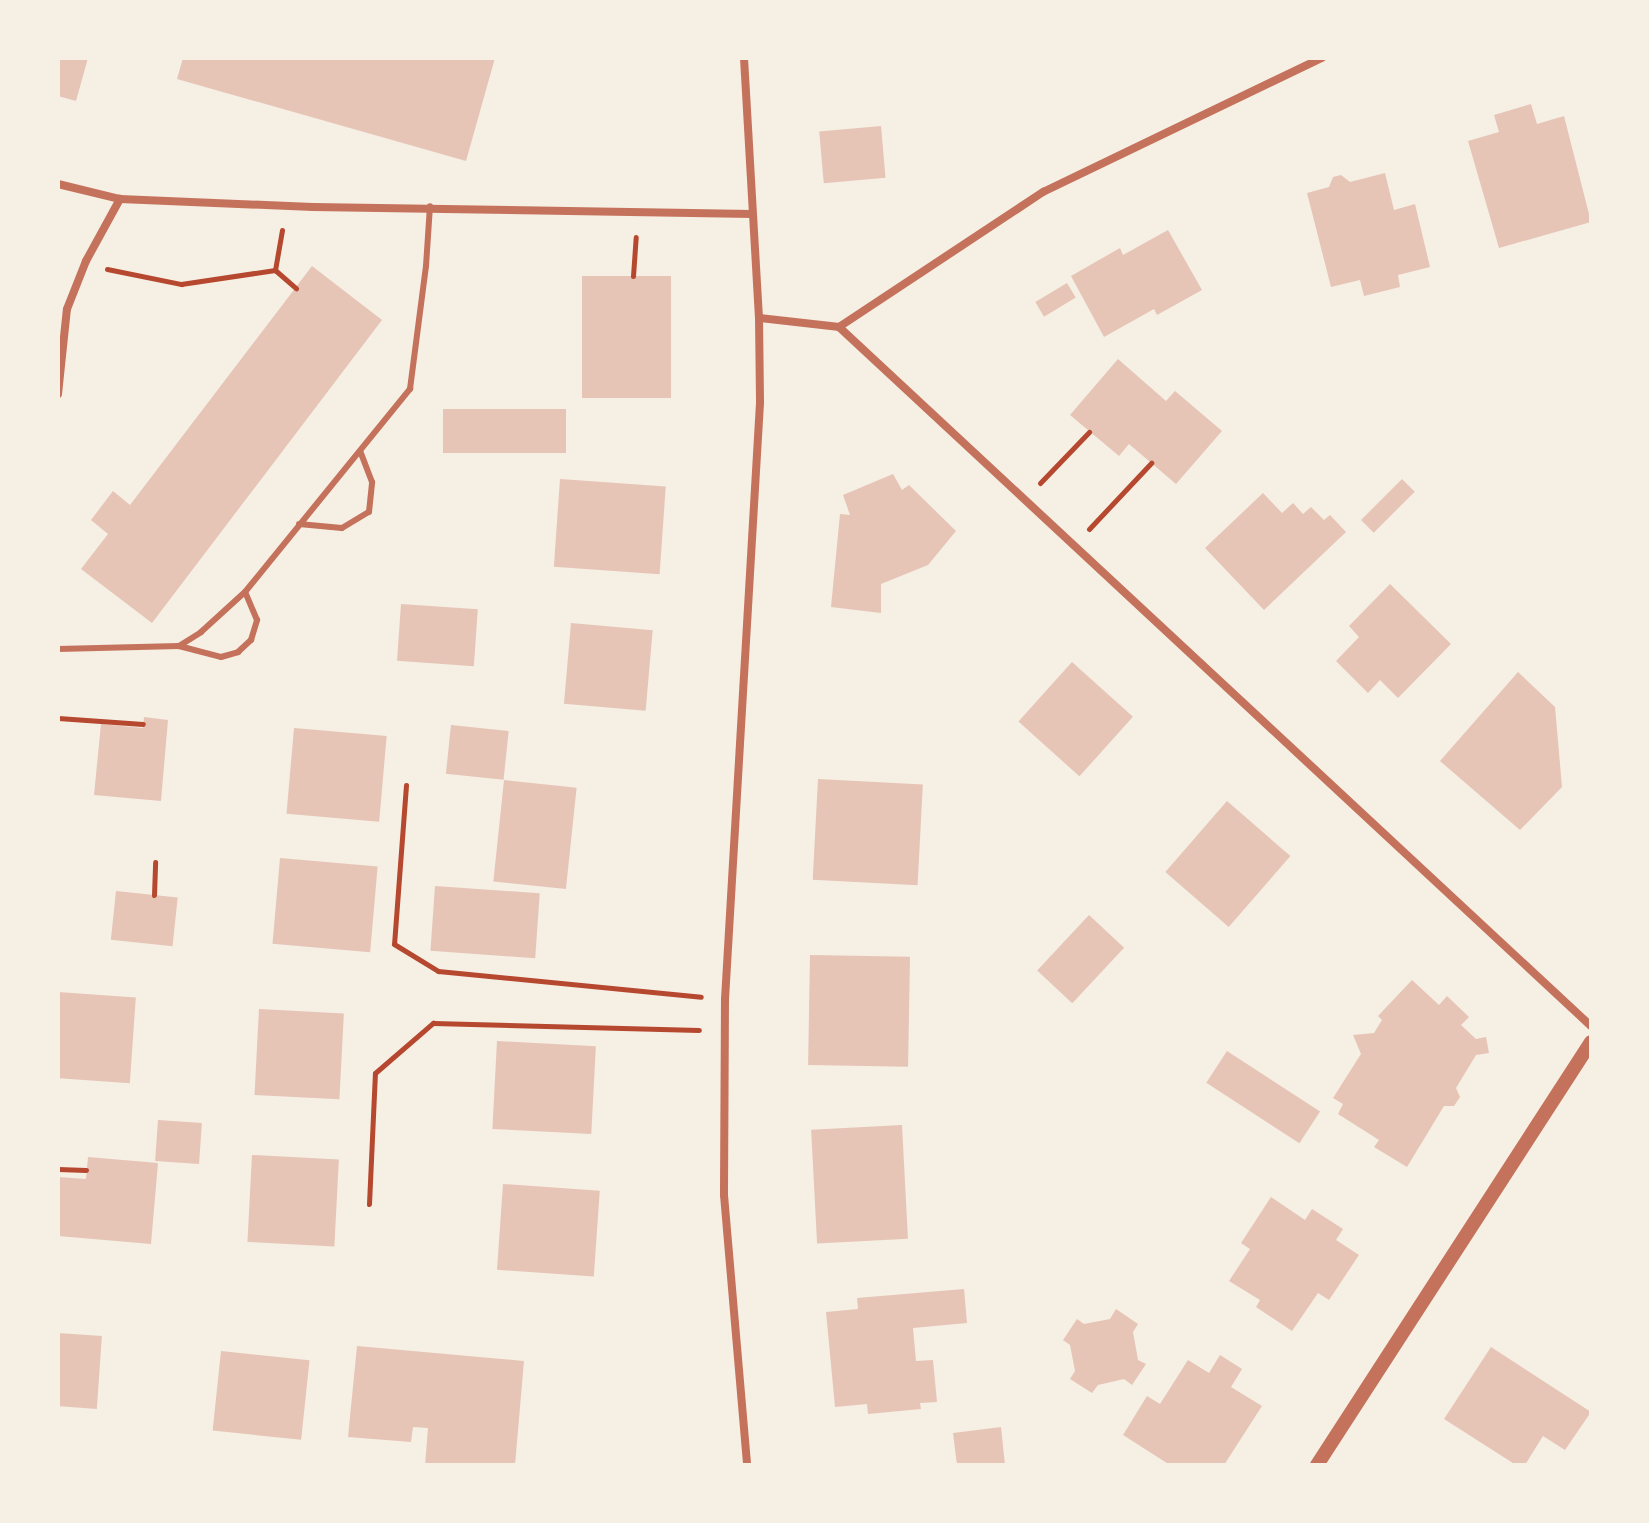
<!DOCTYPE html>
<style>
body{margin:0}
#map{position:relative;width:1649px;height:1523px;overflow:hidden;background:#f6efe4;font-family:"Work Sans",sans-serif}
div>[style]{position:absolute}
.building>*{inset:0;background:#e6c5b7;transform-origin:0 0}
.path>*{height:5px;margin:-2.5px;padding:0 2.5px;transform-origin:2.5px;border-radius:2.5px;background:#b5482f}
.service>*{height:6px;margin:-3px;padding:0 3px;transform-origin:3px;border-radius:3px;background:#c5725c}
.minor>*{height:8px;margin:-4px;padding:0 4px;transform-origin:4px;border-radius:4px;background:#c5725c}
.tertiary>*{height:14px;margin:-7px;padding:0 7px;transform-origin:7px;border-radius:7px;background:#c5725c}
span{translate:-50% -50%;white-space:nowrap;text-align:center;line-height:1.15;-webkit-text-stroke:7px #f6efe4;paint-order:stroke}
.frame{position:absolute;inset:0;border:60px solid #f6efe4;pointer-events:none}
</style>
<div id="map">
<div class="building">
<i style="clip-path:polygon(58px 58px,88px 58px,76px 101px,58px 96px)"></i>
<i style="clip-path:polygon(183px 58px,495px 58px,466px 161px,177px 79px)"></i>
<i style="clip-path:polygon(1531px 104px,1537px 124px,1564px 116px,1591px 222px,1499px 248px,1468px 141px,1499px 132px,1494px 115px)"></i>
<i style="left:881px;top:126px;width:52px;height:62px;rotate:85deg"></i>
<i style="clip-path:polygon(1385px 173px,1394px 210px,1415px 204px,1430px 267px,1398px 275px,1400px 287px,1364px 296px,1360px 280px,1331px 287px,1307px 193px,1329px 187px,1333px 177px,1341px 175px,1350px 182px)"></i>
<i style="clip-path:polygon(1168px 230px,1202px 290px,1157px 315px,1154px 309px,1104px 337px,1071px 276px,1120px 248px,1123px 255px)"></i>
<i style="clip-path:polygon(312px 266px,382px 320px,152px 623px,81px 569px,108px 534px,91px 520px,113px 491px,130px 505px)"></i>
<i style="left:582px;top:276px;width:89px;height:122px"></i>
<i style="left:1067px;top:283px;width:17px;height:37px;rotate:59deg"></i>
<i style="clip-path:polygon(1118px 359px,1166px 401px,1175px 391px,1222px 431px,1176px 484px,1129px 444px,1119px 456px,1070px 415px)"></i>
<i style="left:443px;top:409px;width:123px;height:44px"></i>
<i style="clip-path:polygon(893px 474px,902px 490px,909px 485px,956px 531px,928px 565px,881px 584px,881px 613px,831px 607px,840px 514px,850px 515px,843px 495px)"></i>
<i style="left:560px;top:479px;width:106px;height:88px;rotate:4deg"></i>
<i style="left:1402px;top:479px;width:18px;height:58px;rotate:45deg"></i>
<i style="clip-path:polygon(1263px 493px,1282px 513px,1293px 503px,1303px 514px,1311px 507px,1324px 520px,1330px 515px,1346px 532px,1264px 610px,1205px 548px)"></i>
<i style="clip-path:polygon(1390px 584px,1451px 644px,1398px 698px,1380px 680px,1368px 693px,1336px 661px,1359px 637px,1349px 626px)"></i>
<i style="left:401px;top:604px;width:77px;height:57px;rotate:4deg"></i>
<i style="left:571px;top:623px;width:82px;height:81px;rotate:5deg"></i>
<i style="left:1072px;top:662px;width:82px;height:80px;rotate:42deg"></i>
<i style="clip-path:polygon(1518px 672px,1555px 707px,1562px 787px,1520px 830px,1440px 761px)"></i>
<i style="clip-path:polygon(144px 717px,168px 720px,161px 801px,94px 795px,101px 724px,143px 728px)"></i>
<i style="left:451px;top:725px;width:58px;height:49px;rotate:6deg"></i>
<i style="left:294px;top:728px;width:93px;height:86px;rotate:5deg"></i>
<i style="left:818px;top:779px;width:105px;height:101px;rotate:3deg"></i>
<i style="left:504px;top:780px;width:73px;height:102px;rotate:6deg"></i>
<i style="left:1227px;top:801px;width:84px;height:94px;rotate:41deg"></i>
<i style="left:280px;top:858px;width:98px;height:86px;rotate:5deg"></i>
<i style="left:435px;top:886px;width:105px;height:65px;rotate:4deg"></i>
<i style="left:116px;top:891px;width:62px;height:49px;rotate:6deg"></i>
<i style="left:1089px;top:915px;width:48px;height:76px;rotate:43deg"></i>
<i style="left:810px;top:955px;width:100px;height:110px;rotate:1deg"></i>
<i style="clip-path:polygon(1412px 980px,1439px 1005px,1447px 996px,1469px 1017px,1461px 1025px,1476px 1039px,1486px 1037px,1489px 1053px,1476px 1055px,1456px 1088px,1460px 1097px,1454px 1106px,1444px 1106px,1407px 1167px,1374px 1147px,1379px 1140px,1338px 1114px,1343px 1104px,1333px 1098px,1361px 1054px,1353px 1035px,1374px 1033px,1382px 1020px,1378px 1016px)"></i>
<i style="left:58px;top:992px;width:78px;height:86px;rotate:4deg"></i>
<i style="left:259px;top:1009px;width:85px;height:86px;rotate:3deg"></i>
<i style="left:497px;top:1041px;width:99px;height:88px;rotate:3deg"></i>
<i style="left:1227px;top:1051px;width:111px;height:38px;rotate:33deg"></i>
<i style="left:158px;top:1120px;width:44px;height:41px;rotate:4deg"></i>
<i style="left:902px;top:1125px;width:114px;height:91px;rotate:87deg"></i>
<i style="left:252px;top:1155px;width:87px;height:87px;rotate:3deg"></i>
<i style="clip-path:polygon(88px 1157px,158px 1163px,151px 1244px,58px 1236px,58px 1177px,86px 1179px)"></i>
<i style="left:503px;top:1184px;width:97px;height:86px;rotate:4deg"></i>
<i style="clip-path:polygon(1271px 1197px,1305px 1220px,1312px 1209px,1343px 1229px,1336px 1240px,1359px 1255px,1329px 1300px,1318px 1293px,1292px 1331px,1256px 1307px,1260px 1300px,1229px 1281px,1250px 1249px,1241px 1243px)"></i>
<i style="clip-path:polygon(964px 1289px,967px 1323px,913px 1328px,916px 1361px,933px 1360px,937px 1402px,920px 1403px,921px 1409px,868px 1414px,867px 1404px,835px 1407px,826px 1312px,858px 1309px,857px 1298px)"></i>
<i style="clip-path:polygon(1116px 1309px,1138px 1324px,1133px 1332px,1138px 1360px,1146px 1364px,1132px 1385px,1124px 1379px,1098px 1385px,1092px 1393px,1070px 1379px,1075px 1371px,1070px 1345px,1063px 1340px,1077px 1319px,1084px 1324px,1110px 1319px)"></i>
<i style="left:58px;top:1333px;width:44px;height:73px;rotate:4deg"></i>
<i style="clip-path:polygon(357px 1346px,524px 1361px,515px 1465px,425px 1465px,428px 1428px,413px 1427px,411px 1442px,348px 1437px)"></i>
<i style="clip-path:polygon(1491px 1347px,1591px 1412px,1565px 1450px,1543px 1436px,1525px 1465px,1516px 1465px,1444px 1419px)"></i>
<i style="left:221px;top:1351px;width:89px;height:80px;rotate:6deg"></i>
<i style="clip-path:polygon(1220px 1355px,1242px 1369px,1231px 1387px,1262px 1406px,1224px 1465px,1170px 1465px,1123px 1435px,1147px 1396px,1160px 1404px,1188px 1360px,1209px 1373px)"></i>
<i style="clip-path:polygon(1001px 1427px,1005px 1465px,957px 1465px,953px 1433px)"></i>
</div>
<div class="path">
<i style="left:282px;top:230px;width:41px;rotate:99.9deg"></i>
<i style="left:275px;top:270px;width:28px;rotate:41deg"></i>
<i style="left:107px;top:269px;width:76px;rotate:11.5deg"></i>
<i style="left:181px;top:284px;width:95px;rotate:-8.5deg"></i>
<i style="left:633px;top:276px;width:39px;rotate:-86deg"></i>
<i style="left:1040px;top:483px;width:71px;rotate:-46.1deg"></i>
<i style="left:1089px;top:529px;width:91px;rotate:-46.8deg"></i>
<i style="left:58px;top:718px;width:85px;rotate:4deg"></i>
<i style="left:406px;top:785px;width:159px;rotate:94.3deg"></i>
<i style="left:394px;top:944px;width:52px;rotate:31.5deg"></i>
<i style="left:438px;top:971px;width:264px;rotate:5.6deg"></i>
<i style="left:154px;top:895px;width:33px;rotate:-88deg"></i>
<i style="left:58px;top:1169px;width:28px;rotate:2deg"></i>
<i style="left:369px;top:1204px;width:131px;rotate:-87.4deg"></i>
<i style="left:375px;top:1073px;width:77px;rotate:-40.8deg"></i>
<i style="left:433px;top:1023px;width:266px;rotate:1.5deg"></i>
</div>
<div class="service">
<i style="left:299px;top:524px;width:43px;rotate:5.3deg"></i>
<i style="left:342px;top:528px;width:31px;rotate:-31deg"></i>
<i style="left:369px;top:512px;width:30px;rotate:-84deg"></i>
<i style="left:372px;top:482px;width:33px;rotate:-111deg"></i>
<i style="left:179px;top:646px;width:43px;rotate:14.7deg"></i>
<i style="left:221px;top:657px;width:18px;rotate:-16deg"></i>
<i style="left:238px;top:652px;width:18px;rotate:-43deg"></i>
<i style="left:251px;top:640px;width:21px;rotate:-73deg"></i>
<i style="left:257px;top:620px;width:30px;rotate:-113deg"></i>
<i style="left:58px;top:649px;width:121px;rotate:-1.4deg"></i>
<i style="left:179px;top:646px;width:26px;rotate:-32deg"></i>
<i style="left:201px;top:632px;width:59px;rotate:-42.3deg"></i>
<i style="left:245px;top:592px;width:262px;rotate:-50.9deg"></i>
<i style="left:410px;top:389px;width:124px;rotate:-82.6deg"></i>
<i style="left:426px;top:266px;width:60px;rotate:-86.2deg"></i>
</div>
<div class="minor">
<i style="left:744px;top:58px;width:260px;rotate:86.7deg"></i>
<i style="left:759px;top:318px;width:85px;rotate:89.3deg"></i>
<i style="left:760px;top:403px;width:597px;rotate:93.36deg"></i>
<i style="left:725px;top:999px;width:196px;rotate:90.3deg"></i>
<i style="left:724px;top:1195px;width:271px;rotate:85.1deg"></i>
<i style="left:58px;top:184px;width:64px;rotate:13.6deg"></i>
<i style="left:120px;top:199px;width:193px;rotate:2.4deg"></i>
<i style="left:313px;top:207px;width:439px;rotate:0.9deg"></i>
<i style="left:759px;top:318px;width:81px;rotate:6.4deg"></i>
<i style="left:839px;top:327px;width:1027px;rotate:42.91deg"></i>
<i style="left:839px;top:327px;width:245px;rotate:-33.5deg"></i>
<i style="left:1043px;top:192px;width:310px;rotate:-25.7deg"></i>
<i style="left:58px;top:394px;width:85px;rotate:-84deg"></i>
<i style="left:67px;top:309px;width:52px;rotate:-68.4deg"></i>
<i style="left:86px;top:261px;width:71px;rotate:-61.3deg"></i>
</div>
<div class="tertiary">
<i style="left:1317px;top:1465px;width:504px;rotate:-57.07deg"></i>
</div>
<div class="frame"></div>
</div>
